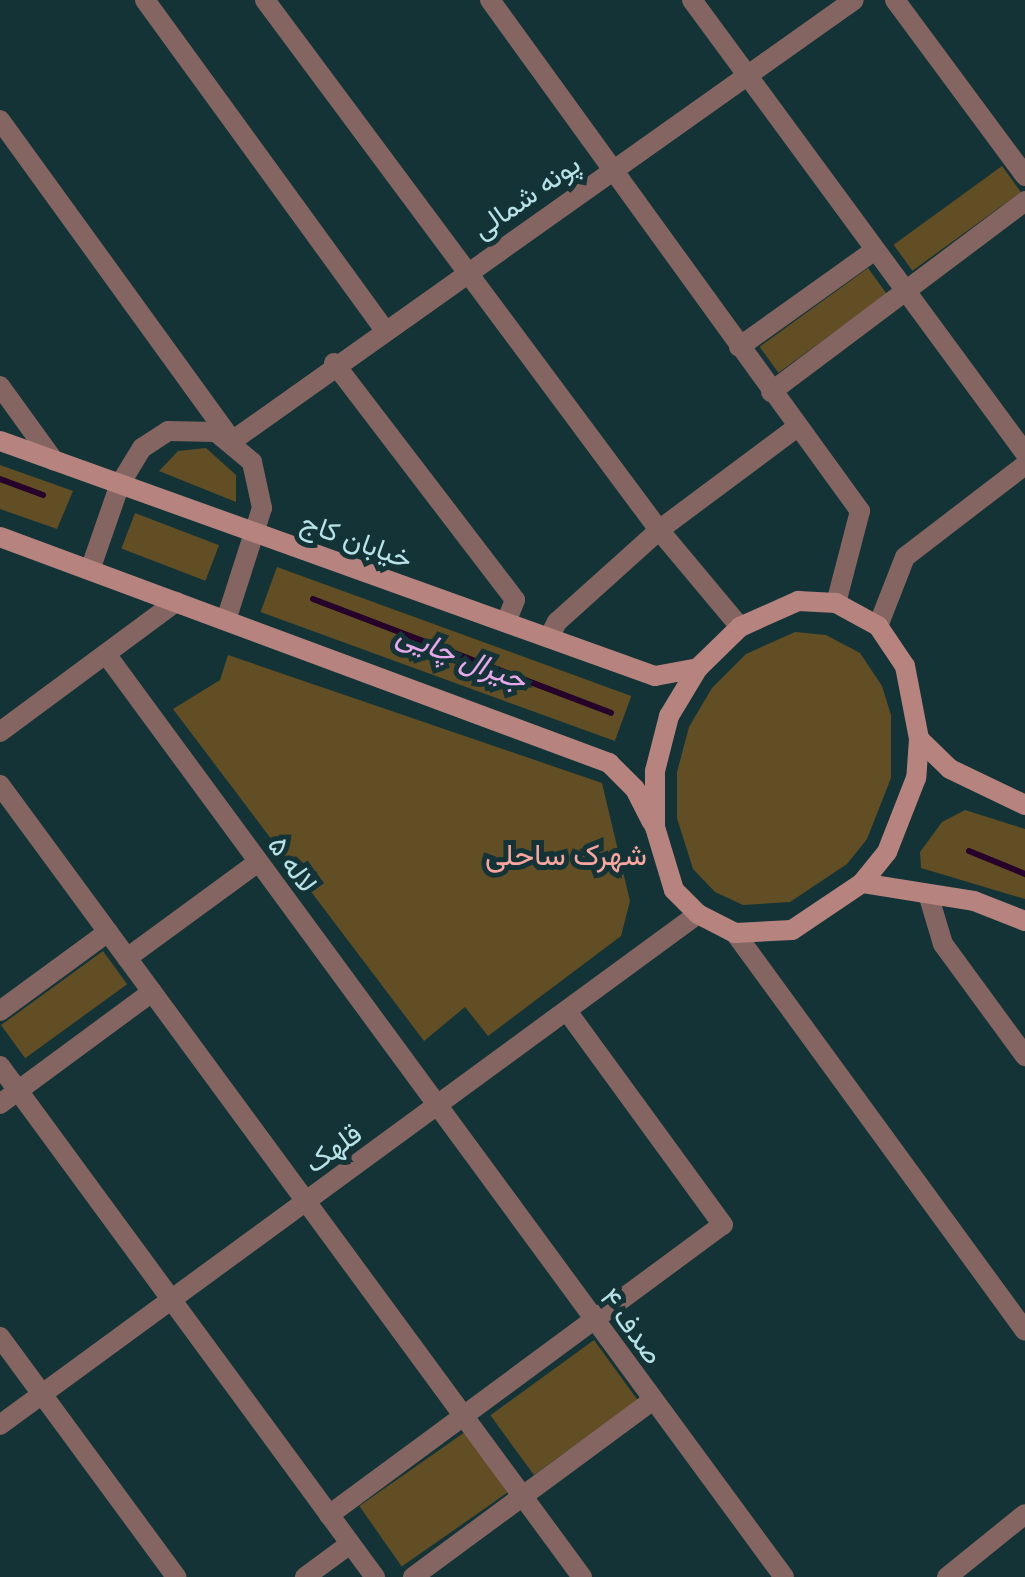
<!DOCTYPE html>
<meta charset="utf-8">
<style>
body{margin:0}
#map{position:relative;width:1025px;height:1577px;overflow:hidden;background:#143336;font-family:"Golos Text",Vazirmatn,sans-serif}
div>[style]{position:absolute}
.green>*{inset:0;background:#624e25;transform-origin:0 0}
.stream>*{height:6px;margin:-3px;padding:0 3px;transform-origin:3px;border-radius:3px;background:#26012a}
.minor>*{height:20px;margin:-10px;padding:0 10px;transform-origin:10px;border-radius:10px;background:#856562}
.secondary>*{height:20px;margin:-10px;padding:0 10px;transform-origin:10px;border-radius:10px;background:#b6837f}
span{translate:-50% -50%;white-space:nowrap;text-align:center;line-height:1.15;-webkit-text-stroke:10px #143336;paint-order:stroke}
.street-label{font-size:28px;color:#b7e3e8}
.water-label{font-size:30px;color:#e7a8ec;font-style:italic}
.neighbourhood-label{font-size:30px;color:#f9a6a0}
</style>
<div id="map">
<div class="green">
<i style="left:1002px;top:166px;width:32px;height:134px;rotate:54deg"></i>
<i style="left:868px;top:268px;width:32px;height:134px;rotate:54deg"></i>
<i style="clip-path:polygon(206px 448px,236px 475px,236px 502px,159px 471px,178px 451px)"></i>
<i style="clip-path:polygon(0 465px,73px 491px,57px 529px,0 509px)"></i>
<i style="left:135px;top:513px;width:90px;height:38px;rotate:21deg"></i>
<i style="left:277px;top:567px;width:377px;height:48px;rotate:20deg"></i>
<i style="clip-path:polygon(795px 632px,826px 635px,860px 653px,882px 686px,891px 715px,891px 778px,867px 839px,847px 864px,790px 902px,743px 905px,715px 892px,693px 869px,677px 818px,677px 772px,689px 727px,712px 688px,746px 654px)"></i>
<i style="clip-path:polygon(228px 655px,602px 783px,630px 901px,621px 936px,488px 1036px,465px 1007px,424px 1041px,173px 709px,220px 680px)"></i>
<i style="clip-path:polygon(965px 810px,1025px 829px,1025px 899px,921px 868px,920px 852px,942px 822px)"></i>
<i style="left:103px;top:951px;width:41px;height:126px;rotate:54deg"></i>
<i style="left:594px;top:1340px;width:74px;height:128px;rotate:54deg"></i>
<i style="left:465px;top:1432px;width:74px;height:129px;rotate:55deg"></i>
</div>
<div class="stream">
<i style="left:0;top:479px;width:46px;rotate:20.4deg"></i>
<i style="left:313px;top:599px;width:319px;rotate:20.9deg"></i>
<i style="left:969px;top:851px;width:61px;rotate:22.3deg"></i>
</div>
<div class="minor">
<i style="left:145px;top:0;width:407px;rotate:54deg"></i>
<i style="left:265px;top:0;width:660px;rotate:53.37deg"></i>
<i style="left:659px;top:530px;width:126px;rotate:50.1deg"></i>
<i style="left:490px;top:0;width:631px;rotate:54.09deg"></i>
<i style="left:860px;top:511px;width:95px;rotate:104.6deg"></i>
<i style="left:692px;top:0;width:562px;rotate:53.68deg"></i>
<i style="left:895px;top:0;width:219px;rotate:53.5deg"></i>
<i style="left:0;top:120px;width:396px;rotate:54.1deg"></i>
<i style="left:232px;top:441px;width:762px;rotate:-35.34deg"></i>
<i style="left:739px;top:347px;width:163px;rotate:-35.5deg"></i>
<i style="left:334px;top:363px;width:298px;rotate:52.6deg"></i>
<i style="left:515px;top:600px;width:24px;rotate:112deg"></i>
<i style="left:0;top:386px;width:92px;rotate:54.2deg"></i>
<i style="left:771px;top:392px;width:318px;rotate:-36.9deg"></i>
<i style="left:90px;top:570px;width:91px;rotate:-70.8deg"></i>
<i style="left:120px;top:484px;width:42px;rotate:-58.6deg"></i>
<i style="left:142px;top:448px;width:31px;rotate:-33deg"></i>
<i style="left:168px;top:431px;width:48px;rotate:1.2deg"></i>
<i style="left:216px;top:432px;width:47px;rotate:39.8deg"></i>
<i style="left:252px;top:462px;width:47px;rotate:77.7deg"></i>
<i style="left:262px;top:508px;width:118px;rotate:107.8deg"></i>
<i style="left:878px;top:626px;width:74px;rotate:-68.6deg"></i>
<i style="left:905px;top:557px;width:151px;rotate:-37.5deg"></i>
<i style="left:549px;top:637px;width:17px;rotate:-62deg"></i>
<i style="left:557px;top:622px;width:137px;rotate:-42deg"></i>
<i style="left:659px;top:530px;width:171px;rotate:-36.7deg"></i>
<i style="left:106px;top:654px;width:1145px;rotate:53.7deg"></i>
<i style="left:0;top:732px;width:219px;rotate:-36.5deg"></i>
<i style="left:0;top:785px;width:983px;rotate:53.69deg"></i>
<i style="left:928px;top:894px;width:52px;rotate:73.3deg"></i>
<i style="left:943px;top:944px;width:139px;rotate:53.8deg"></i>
<i style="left:735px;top:933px;width:492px;rotate:53.9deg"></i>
<i style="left:127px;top:958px;width:162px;rotate:-36.2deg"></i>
<i style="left:0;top:1011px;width:134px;rotate:-36.2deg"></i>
<i style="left:0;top:1066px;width:634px;rotate:53.73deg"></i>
<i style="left:0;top:1104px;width:189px;rotate:-36.4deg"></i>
<i style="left:0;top:1337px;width:298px;rotate:53.7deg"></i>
<i style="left:0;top:1425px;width:865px;rotate:-36.21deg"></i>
<i style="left:329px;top:1515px;width:489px;rotate:-36.4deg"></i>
<i style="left:723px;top:1225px;width:265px;rotate:-126.1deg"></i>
<i style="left:305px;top:1577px;width:56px;rotate:-36.3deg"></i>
<i style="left:413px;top:1577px;width:298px;rotate:-36.4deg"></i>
<i style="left:947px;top:1577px;width:100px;rotate:-38.9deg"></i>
</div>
<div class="secondary">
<i style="left:0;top:441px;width:696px;rotate:19.74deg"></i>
<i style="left:655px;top:676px;width:44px;rotate:-10.5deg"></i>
<i style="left:0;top:537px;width:650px;rotate:20.36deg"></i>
<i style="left:609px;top:763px;width:37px;rotate:45deg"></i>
<i style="left:635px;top:789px;width:37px;rotate:63deg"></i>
<i style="left:798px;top:601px;width:38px;rotate:3deg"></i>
<i style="left:836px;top:603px;width:48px;rotate:28.7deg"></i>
<i style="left:878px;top:626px;width:48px;rotate:56deg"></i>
<i style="left:905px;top:666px;width:74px;rotate:79.1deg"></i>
<i style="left:919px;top:739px;width:39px;rotate:94deg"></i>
<i style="left:916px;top:778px;width:79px;rotate:111.4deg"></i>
<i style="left:887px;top:852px;width:40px;rotate:129deg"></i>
<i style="left:862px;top:883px;width:84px;rotate:146.1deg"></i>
<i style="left:792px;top:930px;width:57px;rotate:177deg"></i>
<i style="left:735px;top:933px;width:42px;rotate:-152.8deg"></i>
<i style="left:698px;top:914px;width:34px;rotate:-135deg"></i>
<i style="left:674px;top:890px;width:66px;rotate:-106.8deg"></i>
<i style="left:655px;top:827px;width:56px;rotate:-90deg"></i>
<i style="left:655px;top:771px;width:57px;rotate:-75.7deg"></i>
<i style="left:669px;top:716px;width:56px;rotate:-58.9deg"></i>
<i style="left:698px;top:668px;width:59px;rotate:-44.3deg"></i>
<i style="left:740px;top:627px;width:64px;rotate:-24.1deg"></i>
<i style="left:919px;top:739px;width:43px;rotate:44.1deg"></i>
<i style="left:950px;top:769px;width:83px;rotate:25.6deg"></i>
<i style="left:862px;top:883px;width:113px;rotate:9.1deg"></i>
<i style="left:974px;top:901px;width:55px;rotate:21.4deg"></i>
</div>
<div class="street-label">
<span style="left:526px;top:196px;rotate:-35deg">پونه شمالی</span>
<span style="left:357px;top:540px;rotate:20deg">خیابان کاج</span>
<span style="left:293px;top:864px;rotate:54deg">لاله ۵</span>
<span style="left:333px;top:1148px;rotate:-36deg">قلهک</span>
<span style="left:632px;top:1326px;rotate:54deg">صدف ۴</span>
</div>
<div class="water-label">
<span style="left:462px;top:656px;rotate:21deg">جیرال چایی</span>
</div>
<div class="neighbourhood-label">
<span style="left:566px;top:854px">شهرک ساحلی</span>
</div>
</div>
